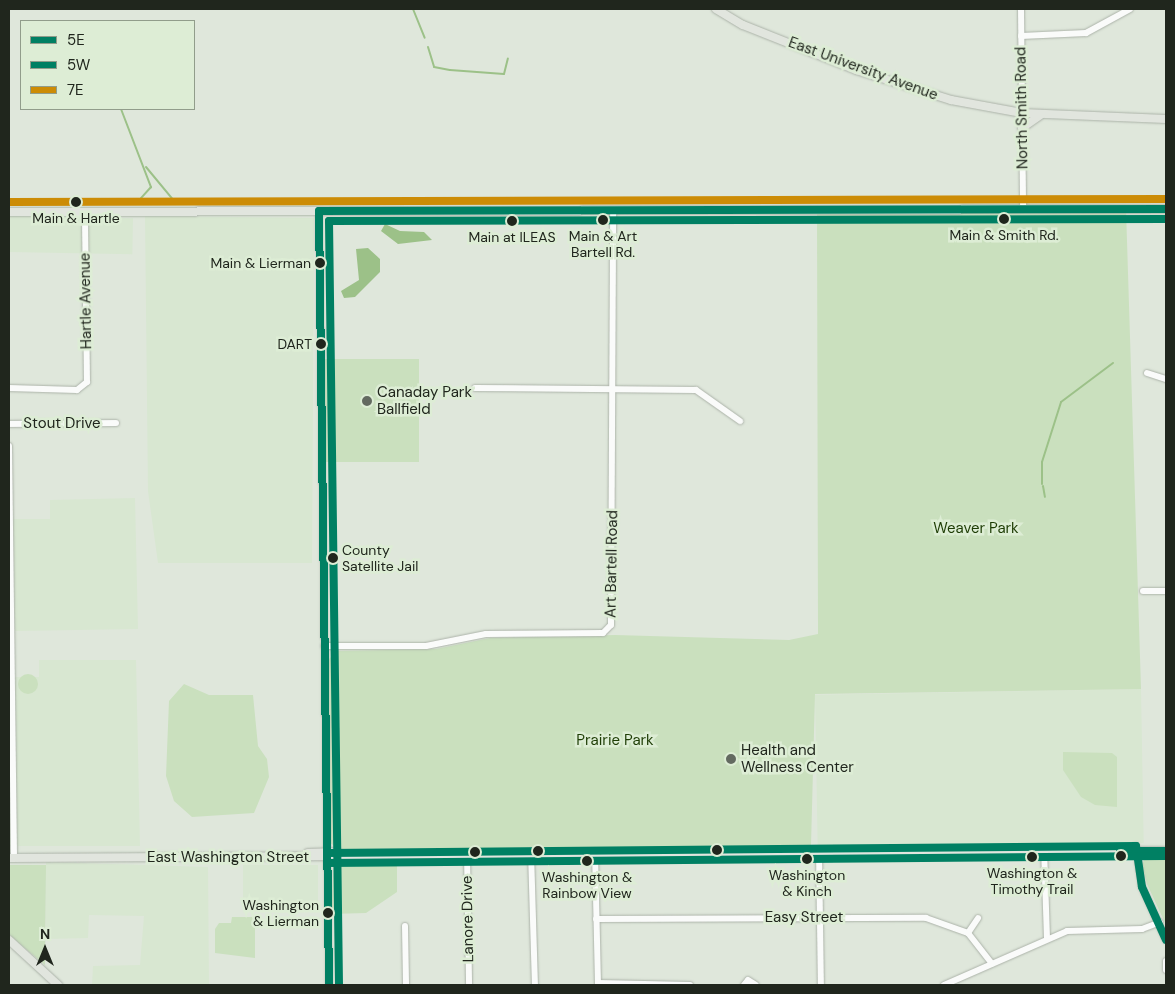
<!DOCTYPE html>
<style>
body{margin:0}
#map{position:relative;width:1175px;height:994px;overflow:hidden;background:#dfe7db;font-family:"DM Sans",sans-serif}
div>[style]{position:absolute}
.built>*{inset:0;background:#d8e7d1;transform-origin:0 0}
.green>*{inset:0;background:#cae0be;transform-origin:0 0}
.round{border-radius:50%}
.water>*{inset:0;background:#9cc188}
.stream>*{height:2px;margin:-1px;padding:0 1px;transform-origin:1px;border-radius:1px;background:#9cc188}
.roads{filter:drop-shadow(0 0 1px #acb3a9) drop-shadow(0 0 1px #acb3a9)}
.minor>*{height:6px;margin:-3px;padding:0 3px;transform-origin:3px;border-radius:3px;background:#fafbfa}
.major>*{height:8px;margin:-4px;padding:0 4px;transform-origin:4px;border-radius:4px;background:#e1e5de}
.bus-1>*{height:8px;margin:-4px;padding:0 4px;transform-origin:4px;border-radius:4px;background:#008063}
.bus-2>*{height:8px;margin:-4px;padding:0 4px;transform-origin:4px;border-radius:4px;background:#008063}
.bus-3>*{height:8px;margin:-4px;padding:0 4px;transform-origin:4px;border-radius:4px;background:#cc8c06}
.dots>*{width:14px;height:14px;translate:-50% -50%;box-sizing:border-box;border:2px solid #ddedd5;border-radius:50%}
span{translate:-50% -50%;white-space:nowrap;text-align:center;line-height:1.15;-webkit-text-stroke:5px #ddedd5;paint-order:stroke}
.bus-label{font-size:14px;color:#20261d}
.right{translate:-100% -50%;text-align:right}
.left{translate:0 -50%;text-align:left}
.street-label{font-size:15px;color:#20261d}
.poi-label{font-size:15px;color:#20261d}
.park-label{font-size:15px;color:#1e3d05}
.frame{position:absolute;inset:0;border:10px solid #20261d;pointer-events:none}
.legend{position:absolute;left:20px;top:20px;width:175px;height:90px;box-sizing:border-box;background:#ddedd5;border:1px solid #919d8b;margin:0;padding:6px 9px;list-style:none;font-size:15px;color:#20261d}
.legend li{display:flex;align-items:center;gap:10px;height:25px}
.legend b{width:25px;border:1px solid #919d8b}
.north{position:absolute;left:20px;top:924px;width:50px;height:50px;-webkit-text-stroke:4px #ddedd5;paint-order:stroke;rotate:0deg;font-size:14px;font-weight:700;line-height:20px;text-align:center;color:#20261d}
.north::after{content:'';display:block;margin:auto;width:18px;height:22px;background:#20261d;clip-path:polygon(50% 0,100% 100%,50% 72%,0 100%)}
</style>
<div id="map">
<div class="built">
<i style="left:10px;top:216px;width:123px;height:36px;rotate:1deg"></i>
<i style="clip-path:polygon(145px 216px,314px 218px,312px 563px,158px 563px,148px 491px)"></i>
<i style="clip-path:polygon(135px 498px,138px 629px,15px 631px,13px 519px,50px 519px,50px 500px)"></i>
<i style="clip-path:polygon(39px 660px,136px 660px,140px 846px,9px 846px,9px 677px,39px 677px)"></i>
<i style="left:1141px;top:689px;width:154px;height:326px;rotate:89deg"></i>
<i style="clip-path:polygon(46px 862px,208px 867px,209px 985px,92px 985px,93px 966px,140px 965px,144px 916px,89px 915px,88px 938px,46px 939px)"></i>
<i style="left:243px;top:865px;width:75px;height:38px"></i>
</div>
<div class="green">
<i style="clip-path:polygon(1126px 209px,1141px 689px,815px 694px,811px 846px,339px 849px,330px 843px,329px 659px,337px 651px,436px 649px,490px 638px,615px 635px,789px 640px,818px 634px,817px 211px)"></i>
<i style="left:324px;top:359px;width:95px;height:103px"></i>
<i class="round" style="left:18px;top:674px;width:20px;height:20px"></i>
<i style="clip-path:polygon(184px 684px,209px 695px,253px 695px,258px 746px,267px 759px,269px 777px,254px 813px,192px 817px,174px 801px,166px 776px,169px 701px)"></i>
<i style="clip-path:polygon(1063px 752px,1112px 753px,1117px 757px,1117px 807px,1095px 805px,1081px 797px,1063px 770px)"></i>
<i style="clip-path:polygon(1146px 855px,1166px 855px,1166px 925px,1147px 884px,1142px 865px)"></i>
<i style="clip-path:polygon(397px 860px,397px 892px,366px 913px,331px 914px,334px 861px)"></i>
<i style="clip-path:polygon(9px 865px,46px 865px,45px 965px,9px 935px)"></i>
<i style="clip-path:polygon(232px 917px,255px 917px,255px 958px,215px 953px,215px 929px,219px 923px,231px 923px)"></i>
</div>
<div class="water">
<i style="clip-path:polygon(385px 224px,400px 231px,424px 232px,432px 240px,398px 244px,381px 231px)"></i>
<i style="clip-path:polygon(368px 248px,380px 259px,380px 272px,355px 297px,344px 298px,341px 291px,359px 280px,356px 249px)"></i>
</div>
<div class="stream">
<i style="left:413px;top:9px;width:31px;rotate:68deg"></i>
<i style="left:428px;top:47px;width:21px;rotate:73deg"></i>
<i style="left:434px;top:67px;width:16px;rotate:11deg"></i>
<i style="left:450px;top:70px;width:54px;rotate:4.2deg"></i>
<i style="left:504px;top:74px;width:16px;rotate:-76deg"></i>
<i style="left:121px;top:109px;width:84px;rotate:69deg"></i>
<i style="left:151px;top:187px;width:15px;rotate:132deg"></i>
<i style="left:146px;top:167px;width:45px;rotate:50.4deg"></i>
<i style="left:77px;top:203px;width:57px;rotate:-3deg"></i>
<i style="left:1042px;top:484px;width:22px;rotate:-90deg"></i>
<i style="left:1042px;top:462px;width:63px;rotate:-72.4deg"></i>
<i style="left:1061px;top:402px;width:65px;rotate:-36.9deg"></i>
<i style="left:1043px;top:486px;width:11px;rotate:80deg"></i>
</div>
<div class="roads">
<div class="minor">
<i style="left:1021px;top:9px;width:199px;rotate:89.4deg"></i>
<i style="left:1021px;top:36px;width:65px;rotate:-2.6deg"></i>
<i style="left:1086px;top:33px;width:50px;rotate:-28.6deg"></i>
<i style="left:319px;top:211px;width:774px;rotate:89.26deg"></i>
<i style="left:1147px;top:373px;width:20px;rotate:18deg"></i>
<i style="left:9px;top:388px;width:68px;rotate:1.7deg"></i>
<i style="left:77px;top:390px;width:13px;rotate:-39deg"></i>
<i style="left:87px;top:382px;width:171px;rotate:-90.7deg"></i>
<i style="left:475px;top:388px;width:221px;rotate:0.5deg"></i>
<i style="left:696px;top:390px;width:54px;rotate:35.2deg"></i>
<i style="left:9px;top:424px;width:107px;rotate:-0.5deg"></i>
<i style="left:9px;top:446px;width:412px;rotate:89.3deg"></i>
<i style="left:1143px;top:591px;width:23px"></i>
<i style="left:324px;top:646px;width:102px"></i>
<i style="left:426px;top:646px;width:61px;rotate:-11.3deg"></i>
<i style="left:486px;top:634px;width:117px;rotate:-0.5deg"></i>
<i style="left:603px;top:633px;width:11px;rotate:-45deg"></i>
<i style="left:611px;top:625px;width:414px;rotate:-89.7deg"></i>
<i style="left:1136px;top:846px;width:41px;rotate:81.7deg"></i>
<i style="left:1142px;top:887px;width:58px;rotate:65.6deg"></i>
<i style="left:1044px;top:848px;width:90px;rotate:88.1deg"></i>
<i style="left:819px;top:850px;width:135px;rotate:89.2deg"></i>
<i style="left:531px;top:852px;width:133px;rotate:88.3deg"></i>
<i style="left:595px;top:852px;width:133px;rotate:88.7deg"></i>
<i style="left:467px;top:853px;width:132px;rotate:89.1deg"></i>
<i style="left:596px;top:919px;width:330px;rotate:-0.2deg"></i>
<i style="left:926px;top:918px;width:45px;rotate:19.7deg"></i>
<i style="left:968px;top:933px;width:39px;rotate:52deg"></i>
<i style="left:405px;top:926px;width:59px;rotate:89deg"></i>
<i style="left:968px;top:933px;width:18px;rotate:-56deg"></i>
<i style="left:1166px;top:961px;width:9px;rotate:90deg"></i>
<i style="left:598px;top:983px;width:92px;rotate:1.2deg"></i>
<i style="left:744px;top:985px;width:6px;rotate:-51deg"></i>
<i style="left:748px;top:980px;width:9px;rotate:32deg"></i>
<i style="left:944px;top:985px;width:134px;rotate:-23.7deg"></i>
<i style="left:1067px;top:931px;width:75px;rotate:-1.5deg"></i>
<i style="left:1142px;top:929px;width:19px;rotate:-21deg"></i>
</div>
<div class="major">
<i style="left:716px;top:9px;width:31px;rotate:31deg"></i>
<i style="left:743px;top:25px;width:122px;rotate:21.7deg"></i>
<i style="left:856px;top:70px;width:100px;rotate:17.5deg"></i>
<i style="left:951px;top:100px;width:72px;rotate:10.4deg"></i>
<i style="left:1022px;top:113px;width:144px;rotate:2.4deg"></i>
<i style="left:1022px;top:128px;width:24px;rotate:-35deg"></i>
<i style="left:9px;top:212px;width:1157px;rotate:-0.15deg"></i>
<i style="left:308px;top:853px;width:29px;rotate:-2deg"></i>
<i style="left:9px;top:858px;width:1157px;rotate:-0.35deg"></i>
<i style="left:9px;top:940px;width:67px;rotate:42.6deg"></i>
</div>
</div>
<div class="bus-1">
<i style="left:1120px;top:851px;width:46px"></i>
<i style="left:327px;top:853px;width:809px;rotate:-0.5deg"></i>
<i style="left:1136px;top:846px;width:41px;rotate:81.7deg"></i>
<i style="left:1142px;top:887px;width:58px;rotate:65.6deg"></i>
<i style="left:329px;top:985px;width:774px;rotate:-90.74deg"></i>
<i style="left:319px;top:211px;width:847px;rotate:-0.14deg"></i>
</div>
<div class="bus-2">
<i style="left:327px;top:863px;width:839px;rotate:-0.48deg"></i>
<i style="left:339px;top:985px;width:764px;rotate:-90.75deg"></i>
<i style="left:329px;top:221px;width:837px;rotate:-0.14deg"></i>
</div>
<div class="bus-3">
<i style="left:9px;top:202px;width:1157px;rotate:-0.15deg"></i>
</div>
<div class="dots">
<i style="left:76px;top:202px;background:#20261d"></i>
<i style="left:1004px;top:219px;background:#20261d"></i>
<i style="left:603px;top:220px;background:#20261d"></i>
<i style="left:512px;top:221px;background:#20261d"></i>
<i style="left:320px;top:263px;background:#20261d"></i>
<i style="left:321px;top:344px;background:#20261d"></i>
<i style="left:367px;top:401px;background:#636a60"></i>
<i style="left:333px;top:558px;background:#20261d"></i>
<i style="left:731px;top:759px;background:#636a60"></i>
<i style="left:717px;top:850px;background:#20261d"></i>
<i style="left:538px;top:851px;background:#20261d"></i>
<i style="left:475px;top:852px;background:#20261d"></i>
<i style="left:1121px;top:856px;background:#20261d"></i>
<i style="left:1032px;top:857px;background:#20261d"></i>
<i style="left:807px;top:859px;background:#20261d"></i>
<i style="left:587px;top:861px;background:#20261d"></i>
<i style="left:328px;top:913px;background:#20261d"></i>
</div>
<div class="bus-label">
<span style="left:76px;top:218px">Main &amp; Hartle</span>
<span style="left:1004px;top:235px">Main &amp; Smith Rd.</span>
<span style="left:603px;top:244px">Main &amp; Art<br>Bartell Rd.</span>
<span style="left:512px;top:237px">Main at ILEAS</span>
<span class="right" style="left:311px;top:263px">Main &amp; Lierman</span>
<span class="right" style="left:312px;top:344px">DART</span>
<span class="left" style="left:342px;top:558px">County<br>Satellite Jail</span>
<span style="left:1032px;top:881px">Washington &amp;<br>Timothy Trail</span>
<span style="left:807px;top:883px">Washington<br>&amp; Kinch</span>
<span style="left:587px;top:885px">Washington &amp;<br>Rainbow View</span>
<span class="right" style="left:319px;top:913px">Washington<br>&amp; Lierman</span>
</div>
<div class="street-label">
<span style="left:863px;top:69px;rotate:20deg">East University Avenue</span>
<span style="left:1022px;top:108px;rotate:-91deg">North Smith Road</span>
<span style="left:86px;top:301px;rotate:-91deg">Hartle Avenue</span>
<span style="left:62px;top:424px">Stout Drive</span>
<span style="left:612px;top:564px;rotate:-89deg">Art Bartell Road</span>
<span style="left:228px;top:858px">East Washington Street</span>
<span style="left:804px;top:918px">Easy Street</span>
<span style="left:468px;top:919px;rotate:-91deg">Lanore Drive</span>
</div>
<div class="poi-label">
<span class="left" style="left:377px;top:401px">Canaday Park<br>Ballfield</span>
<span class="left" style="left:741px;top:759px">Health and<br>Wellness Center</span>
</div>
<div class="park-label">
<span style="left:976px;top:529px">Weaver Park</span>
<span style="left:615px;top:741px">Prairie Park</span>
</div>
<div class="frame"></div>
<ul class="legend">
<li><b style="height:6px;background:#008063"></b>5E</li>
<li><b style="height:6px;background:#008063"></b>5W</li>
<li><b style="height:6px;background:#cc8c06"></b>7E</li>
</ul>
<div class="north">N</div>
</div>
